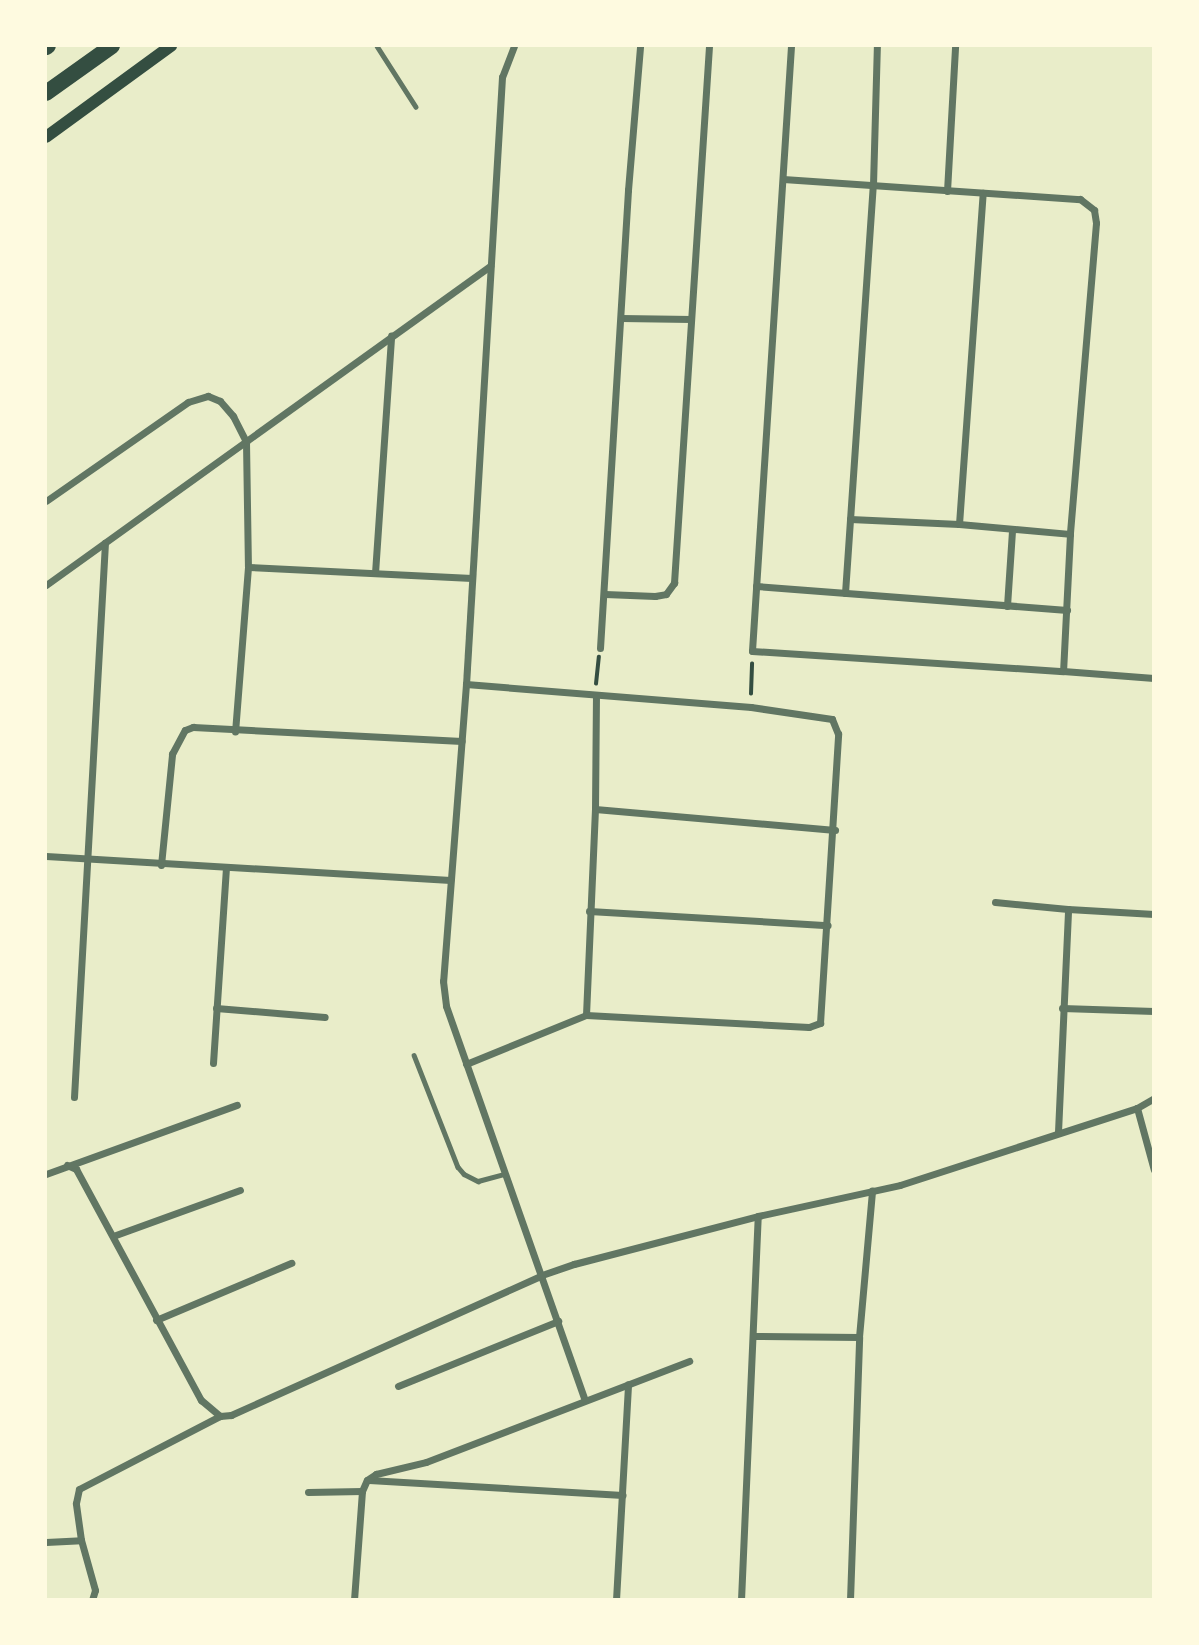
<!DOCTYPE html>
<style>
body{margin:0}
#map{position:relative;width:1199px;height:1645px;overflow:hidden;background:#e9edc9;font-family:"Open Sans",sans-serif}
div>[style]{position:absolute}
.path>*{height:3.5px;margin:-1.75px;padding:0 1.75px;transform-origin:1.75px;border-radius:1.75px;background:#344e41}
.service>*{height:4.5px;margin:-2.25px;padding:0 2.25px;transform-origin:2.25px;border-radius:2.25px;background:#617663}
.minor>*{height:7px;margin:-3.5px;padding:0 3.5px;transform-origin:3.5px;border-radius:3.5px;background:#617663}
.secondary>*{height:12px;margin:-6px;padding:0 6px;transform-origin:6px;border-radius:6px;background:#344e41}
.trunk>*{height:16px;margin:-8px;padding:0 8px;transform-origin:8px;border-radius:8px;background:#344e41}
span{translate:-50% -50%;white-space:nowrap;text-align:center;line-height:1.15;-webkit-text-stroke:6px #fefae0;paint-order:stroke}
.frame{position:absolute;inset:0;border:47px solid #fefae0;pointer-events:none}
</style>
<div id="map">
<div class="path">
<i style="left:596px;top:684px;width:27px;rotate:-84deg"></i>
<i style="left:751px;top:694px;width:30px;rotate:-88deg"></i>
</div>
<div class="service">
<i style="left:377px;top:46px;width:72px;rotate:57.4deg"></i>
<i style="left:414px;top:1055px;width:120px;rotate:68.6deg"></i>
<i style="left:458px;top:1167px;width:9px;rotate:49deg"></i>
<i style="left:464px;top:1174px;width:16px;rotate:27deg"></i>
<i style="left:478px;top:1181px;width:28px;rotate:-15deg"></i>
</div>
<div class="minor">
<i style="left:514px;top:46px;width:33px;rotate:111deg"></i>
<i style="left:502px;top:77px;width:608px;rotate:93.39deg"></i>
<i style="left:466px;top:684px;width:298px;rotate:94.4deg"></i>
<i style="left:443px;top:981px;width:25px;rotate:83deg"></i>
<i style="left:446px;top:1006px;width:418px;rotate:70.6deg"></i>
<i style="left:791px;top:46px;width:606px;rotate:93.69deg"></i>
<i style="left:752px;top:651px;width:312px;rotate:3.7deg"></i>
<i style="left:783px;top:179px;width:298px;rotate:3.9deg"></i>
<i style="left:1080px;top:199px;width:18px;rotate:38deg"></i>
<i style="left:1094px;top:210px;width:13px;rotate:81deg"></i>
<i style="left:1096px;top:223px;width:312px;rotate:94.8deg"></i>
<i style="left:1070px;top:534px;width:137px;rotate:92.9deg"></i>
<i style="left:1063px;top:671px;width:91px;rotate:4.4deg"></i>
<i style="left:947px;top:191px;width:145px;rotate:-86.8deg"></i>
<i style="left:621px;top:318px;width:70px;rotate:0.8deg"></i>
<i style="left:46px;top:501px;width:173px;rotate:-34.9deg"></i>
<i style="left:188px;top:402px;width:21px;rotate:-17deg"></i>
<i style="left:208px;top:396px;width:13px;rotate:23deg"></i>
<i style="left:220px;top:401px;width:20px;rotate:49deg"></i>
<i style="left:233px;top:416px;width:29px;rotate:63deg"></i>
<i style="left:246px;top:442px;width:125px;rotate:89.1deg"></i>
<i style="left:248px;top:567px;width:165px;rotate:94.5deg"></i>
<i style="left:850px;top:519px;width:109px;rotate:2.6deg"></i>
<i style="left:959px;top:524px;width:111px;rotate:5.1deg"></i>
<i style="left:959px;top:524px;width:332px;rotate:-85.9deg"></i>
<i style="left:248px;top:567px;width:224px;rotate:2.8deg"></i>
<i style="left:375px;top:573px;width:238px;rotate:-86.1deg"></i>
<i style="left:46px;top:585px;width:547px;rotate:-35.7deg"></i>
<i style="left:756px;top:586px;width:312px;rotate:4.4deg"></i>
<i style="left:845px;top:593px;width:409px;rotate:-86.1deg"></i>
<i style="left:873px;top:185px;width:139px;rotate:-88.4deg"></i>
<i style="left:605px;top:594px;width:50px;rotate:2.3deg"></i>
<i style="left:655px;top:596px;width:11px;rotate:-10deg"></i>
<i style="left:666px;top:594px;width:14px;rotate:-54deg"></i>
<i style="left:674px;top:583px;width:538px;rotate:-86.27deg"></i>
<i style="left:1007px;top:606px;width:76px;rotate:-86.2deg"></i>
<i style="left:600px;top:648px;width:459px;rotate:-86.5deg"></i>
<i style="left:628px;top:190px;width:144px;rotate:-85.2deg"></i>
<i style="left:595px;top:809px;width:241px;rotate:5deg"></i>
<i style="left:46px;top:856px;width:405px;rotate:3.4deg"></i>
<i style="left:161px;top:865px;width:112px;rotate:-84.3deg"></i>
<i style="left:172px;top:754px;width:27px;rotate:-62deg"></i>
<i style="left:185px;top:730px;width:9px;rotate:-21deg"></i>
<i style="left:193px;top:727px;width:269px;rotate:3deg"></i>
<i style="left:995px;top:902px;width:73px;rotate:5.5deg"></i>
<i style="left:589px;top:911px;width:239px;rotate:3.4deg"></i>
<i style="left:216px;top:1008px;width:109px;rotate:4.7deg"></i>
<i style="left:1062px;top:1008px;width:92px;rotate:1.9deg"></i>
<i style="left:586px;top:1015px;width:206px;rotate:-87.5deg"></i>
<i style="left:595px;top:809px;width:114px;rotate:-89.5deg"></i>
<i style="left:213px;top:1063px;width:194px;rotate:-86.2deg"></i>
<i style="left:466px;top:1064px;width:130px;rotate:-22.2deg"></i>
<i style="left:586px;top:1015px;width:223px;rotate:3.1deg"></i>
<i style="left:809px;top:1027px;width:12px;rotate:-20deg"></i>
<i style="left:820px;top:1023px;width:290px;rotate:-86.4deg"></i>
<i style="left:838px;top:734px;width:16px;rotate:-112deg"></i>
<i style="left:832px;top:719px;width:82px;rotate:-171.6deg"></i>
<i style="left:751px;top:707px;width:286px;rotate:-175.4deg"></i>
<i style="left:74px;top:1097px;width:555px;rotate:-86.8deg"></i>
<i style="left:1137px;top:1108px;width:64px;rotate:74.7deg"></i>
<i style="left:1058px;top:1132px;width:223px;rotate:-87.4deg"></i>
<i style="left:1068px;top:909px;width:86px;rotate:3.3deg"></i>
<i style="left:67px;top:1165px;width:10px;rotate:24deg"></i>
<i style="left:76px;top:1169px;width:263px;rotate:61.6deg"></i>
<i style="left:201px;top:1400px;width:25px;rotate:40deg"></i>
<i style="left:220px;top:1416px;width:11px;rotate:-5deg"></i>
<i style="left:231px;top:1415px;width:341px;rotate:-24.2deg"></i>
<i style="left:542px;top:1275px;width:34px;rotate:-19deg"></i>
<i style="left:574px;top:1264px;width:190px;rotate:-14.6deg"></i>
<i style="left:758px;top:1216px;width:145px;rotate:-12.3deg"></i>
<i style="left:900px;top:1185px;width:249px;rotate:-18deg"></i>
<i style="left:1137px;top:1108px;width:20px;rotate:-30deg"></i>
<i style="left:46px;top:1174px;width:203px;rotate:-19.9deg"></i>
<i style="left:113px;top:1236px;width:135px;rotate:-19.9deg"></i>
<i style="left:156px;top:1320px;width:147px;rotate:-22.9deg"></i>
<i style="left:754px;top:1336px;width:105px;rotate:0.5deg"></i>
<i style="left:398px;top:1386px;width:173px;rotate:-22.1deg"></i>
<i style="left:369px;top:1480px;width:254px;rotate:3.4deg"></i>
<i style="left:308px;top:1492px;width:54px;rotate:-1.1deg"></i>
<i style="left:46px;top:1542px;width:35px;rotate:-3deg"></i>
<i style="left:92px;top:1600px;width:10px;rotate:-73deg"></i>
<i style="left:95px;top:1590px;width:52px;rotate:-105.6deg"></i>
<i style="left:81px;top:1540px;width:37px;rotate:-98deg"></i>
<i style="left:76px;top:1503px;width:14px;rotate:-78deg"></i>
<i style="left:79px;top:1489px;width:159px;rotate:-27.4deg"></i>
<i style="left:354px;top:1600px;width:109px;rotate:-85.8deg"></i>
<i style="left:362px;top:1491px;width:12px;rotate:-66deg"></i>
<i style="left:367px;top:1480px;width:11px;rotate:-34deg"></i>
<i style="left:376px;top:1474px;width:51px;rotate:-13.5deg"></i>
<i style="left:426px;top:1462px;width:282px;rotate:-21deg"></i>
<i style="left:616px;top:1600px;width:216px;rotate:-86.8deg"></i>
<i style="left:741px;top:1600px;width:384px;rotate:-87.5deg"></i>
<i style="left:850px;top:1600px;width:263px;rotate:-88deg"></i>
<i style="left:859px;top:1337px;width:147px;rotate:-84.9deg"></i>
</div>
<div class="secondary">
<i style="left:46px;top:137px;width:155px;rotate:-36.1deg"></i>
</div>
<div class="trunk">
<i style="left:46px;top:47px;width:2px;rotate:-27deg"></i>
<i style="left:46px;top:93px;width:81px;rotate:-35.5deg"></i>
</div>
<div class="frame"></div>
</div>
